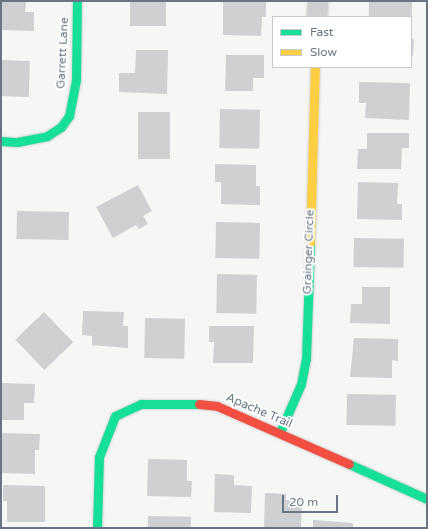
<!DOCTYPE html>
<style>
body{margin:0}
#map{position:relative;width:428px;height:529px;overflow:hidden;background:#f6f6f5;font-family:"Varela Round",sans-serif}
div>[style]{position:absolute}
.building>*{inset:0;background:#ced0d1;transform-origin:0 0}
.roads{filter:drop-shadow(0 0 1px #d2d3d3) drop-shadow(0 0 1px #d2d3d3)}
.street>*{height:20px;margin:-10px;padding:0 10px;transform-origin:10px;border-radius:10px;background:#cecfd0}
.fast>*{height:9px;margin:-4.5px;padding:0 4.5px;transform-origin:4.5px;border-radius:4.5px;background:#16e098}
.slow>*{height:9px;margin:-4.5px;padding:0 4.5px;transform-origin:4.5px;border-radius:4.5px;background:#ffcf43}
.jam>*{height:9px;margin:-4.5px;padding:0 4.5px;transform-origin:4.5px;border-radius:4.5px;background:#f24e42}
span{translate:-50% -50%;white-space:nowrap;text-align:center;line-height:1.15;-webkit-text-stroke:4px #fff;paint-order:stroke}
.street-label{font-size:12px;color:#677584}
.frame{position:absolute;inset:0;border:2px solid #677584;pointer-events:none}
.legend{position:absolute;left:272px;top:16px;width:140px;height:52px;box-sizing:border-box;background:#fff;border:1px solid #c2c8ce;margin:0;padding:5px 7px;list-style:none;font-size:12px;color:#677584}
.legend li{display:flex;align-items:center;gap:8px;height:20px}
.legend b{width:20px;border:1px solid #c2c8ce}
.scale{position:absolute;left:282px;top:495px;width:56px;height:18px;box-sizing:border-box;border:2px solid #677584;border-top:0;padding-left:5px;font-size:12px;line-height:14px;white-space:nowrap;color:#677584;-webkit-text-stroke:3px #fff;paint-order:stroke}
</style>
<div id="map">
<div class="building">
<i style="clip-path:polygon(1px 1px,26px 1px,25px 12px,34px 12px,34px 31px,1px 30px)"></i>
<i style="left:130px;top:1px;width:36px;height:25px"></i>
<i style="clip-path:polygon(223px 1px,266px 1px,266px 17px,262px 17px,261px 36px,223px 35px)"></i>
<i style="left:369px;top:1px;width:43px;height:16px;rotate:1deg"></i>
<i style="clip-path:polygon(411px 39px,414px 39px,413px 56px,411px 56px)"></i>
<i style="clip-path:polygon(136px 50px,168px 50px,167px 94px,119px 92px,119px 73px,135px 73px)"></i>
<i style="clip-path:polygon(226px 55px,264px 55px,264px 78px,253px 78px,253px 91px,225px 91px)"></i>
<i style="left:1px;top:60px;width:29px;height:36px;rotate:2deg"></i>
<i style="clip-path:polygon(359px 82px,410px 83px,409px 120px,365px 118px,366px 103px,359px 103px)"></i>
<i style="left:220px;top:109px;width:40px;height:39px;rotate:1deg"></i>
<i style="left:138px;top:112px;width:32px;height:47px"></i>
<i style="clip-path:polygon(367px 133px,409px 133px,409px 148px,402px 148px,401px 169px,357px 169px,358px 149px,367px 149px)"></i>
<i style="clip-path:polygon(215px 164px,256px 165px,256px 186px,260px 186px,260px 205px,221px 204px,221px 182px,215px 182px)"></i>
<i style="clip-path:polygon(358px 182px,398px 183px,397px 204px,402px 204px,402px 220px,357px 219px)"></i>
<i style="clip-path:polygon(138px 185px,152px 211px,143px 216px,148px 224px,139px 229px,136px 225px,113px 238px,96px 207px)"></i>
<i style="left:17px;top:211px;width:52px;height:28px;rotate:1deg"></i>
<i style="left:216px;top:222px;width:44px;height:36px;rotate:1deg"></i>
<i style="left:354px;top:238px;width:50px;height:29px;rotate:1deg"></i>
<i style="left:217px;top:274px;width:40px;height:39px;rotate:1deg"></i>
<i style="clip-path:polygon(362px 287px,390px 287px,390px 324px,350px 323px,351px 304px,362px 304px)"></i>
<i style="clip-path:polygon(83px 311px,124px 312px,123px 326px,128px 326px,128px 348px,92px 345px,92px 336px,82px 335px)"></i>
<i style="left:44px;top:312px;width:42px;height:40px;rotate:46deg"></i>
<i style="left:145px;top:318px;width:40px;height:40px;rotate:1deg"></i>
<i style="clip-path:polygon(209px 326px,254px 326px,253px 363px,213px 363px,214px 342px,209px 342px)"></i>
<i style="clip-path:polygon(354px 338px,398px 339px,398px 361px,392px 360px,392px 378px,350px 377px)"></i>
<i style="clip-path:polygon(1px 383px,35px 384px,34px 403px,24px 403px,24px 420px,1px 420px)"></i>
<i style="left:347px;top:394px;width:49px;height:31px;rotate:1deg"></i>
<i style="clip-path:polygon(1px 433px,40px 434px,39px 450px,35px 450px,35px 474px,1px 473px)"></i>
<i style="clip-path:polygon(148px 459px,187px 460px,187px 481px,192px 481px,191px 497px,147px 496px)"></i>
<i style="clip-path:polygon(215px 474px,234px 475px,234px 485px,252px 486px,251px 513px,214px 512px)"></i>
<i style="clip-path:polygon(3px 485px,45px 486px,45px 522px,7px 522px,7px 501px,3px 501px)"></i>
<i style="clip-path:polygon(265px 493px,286px 494px,286px 500px,302px 501px,301px 528px,264px 528px)"></i>
<i style="left:148px;top:516px;width:43px;height:12px;rotate:1deg"></i>
<i style="clip-path:polygon(313px 520px,353px 523px,353px 528px,313px 528px)"></i>
</div>
<div class="roads">
<div class="street">
<i style="left:317px;top:17px;width:16px;rotate:-86deg"></i>
</div>
<div class="fast">
<i style="left:1px;top:141px;width:16px;rotate:4deg"></i>
<i style="left:17px;top:142px;width:31px;rotate:-11deg"></i>
<i style="left:47px;top:136px;width:17px;rotate:-33deg"></i>
<i style="left:61px;top:127px;width:14px;rotate:-54deg"></i>
<i style="left:69px;top:116px;width:37px;rotate:-79deg"></i>
<i style="left:76px;top:80px;width:79px;rotate:-89.3deg"></i>
<i style="left:280px;top:432px;width:52px;rotate:-66.4deg"></i>
<i style="left:301px;top:384px;width:25px;rotate:-79deg"></i>
<i style="left:306px;top:359px;width:116px;rotate:-88deg"></i>
<i style="left:349px;top:464px;width:85px;rotate:24.2deg"></i>
<i style="left:97px;top:528px;width:71px;rotate:-88.4deg"></i>
<i style="left:99px;top:457px;width:44px;rotate:-68.7deg"></i>
<i style="left:115px;top:416px;width:29px;rotate:-25deg"></i>
<i style="left:141px;top:404px;width:58px"></i>
</div>
<div class="slow">
<i style="left:310px;top:243px;width:176px;rotate:-88.4deg"></i>
</div>
<div class="jam">
<i style="left:199px;top:404px;width:18px;rotate:6deg"></i>
<i style="left:217px;top:406px;width:144px;rotate:23.7deg"></i>
</div>
</div>
<div class="street-label">
<span style="left:63px;top:53px;rotate:-87deg">Garrett Lane</span>
<span style="left:309px;top:252px;rotate:-88deg">Grainger Circle</span>
<span style="left:259px;top:411px;rotate:23deg">Apache Trail</span>
</div>
<div class="frame"></div>
<ul class="legend">
<li><b style="height:5px;background:#16e098"></b>Fast</li>
<li><b style="height:5px;background:#ffcf43"></b>Slow</li>
</ul>
<div class="scale">20 m</div>
</div>
